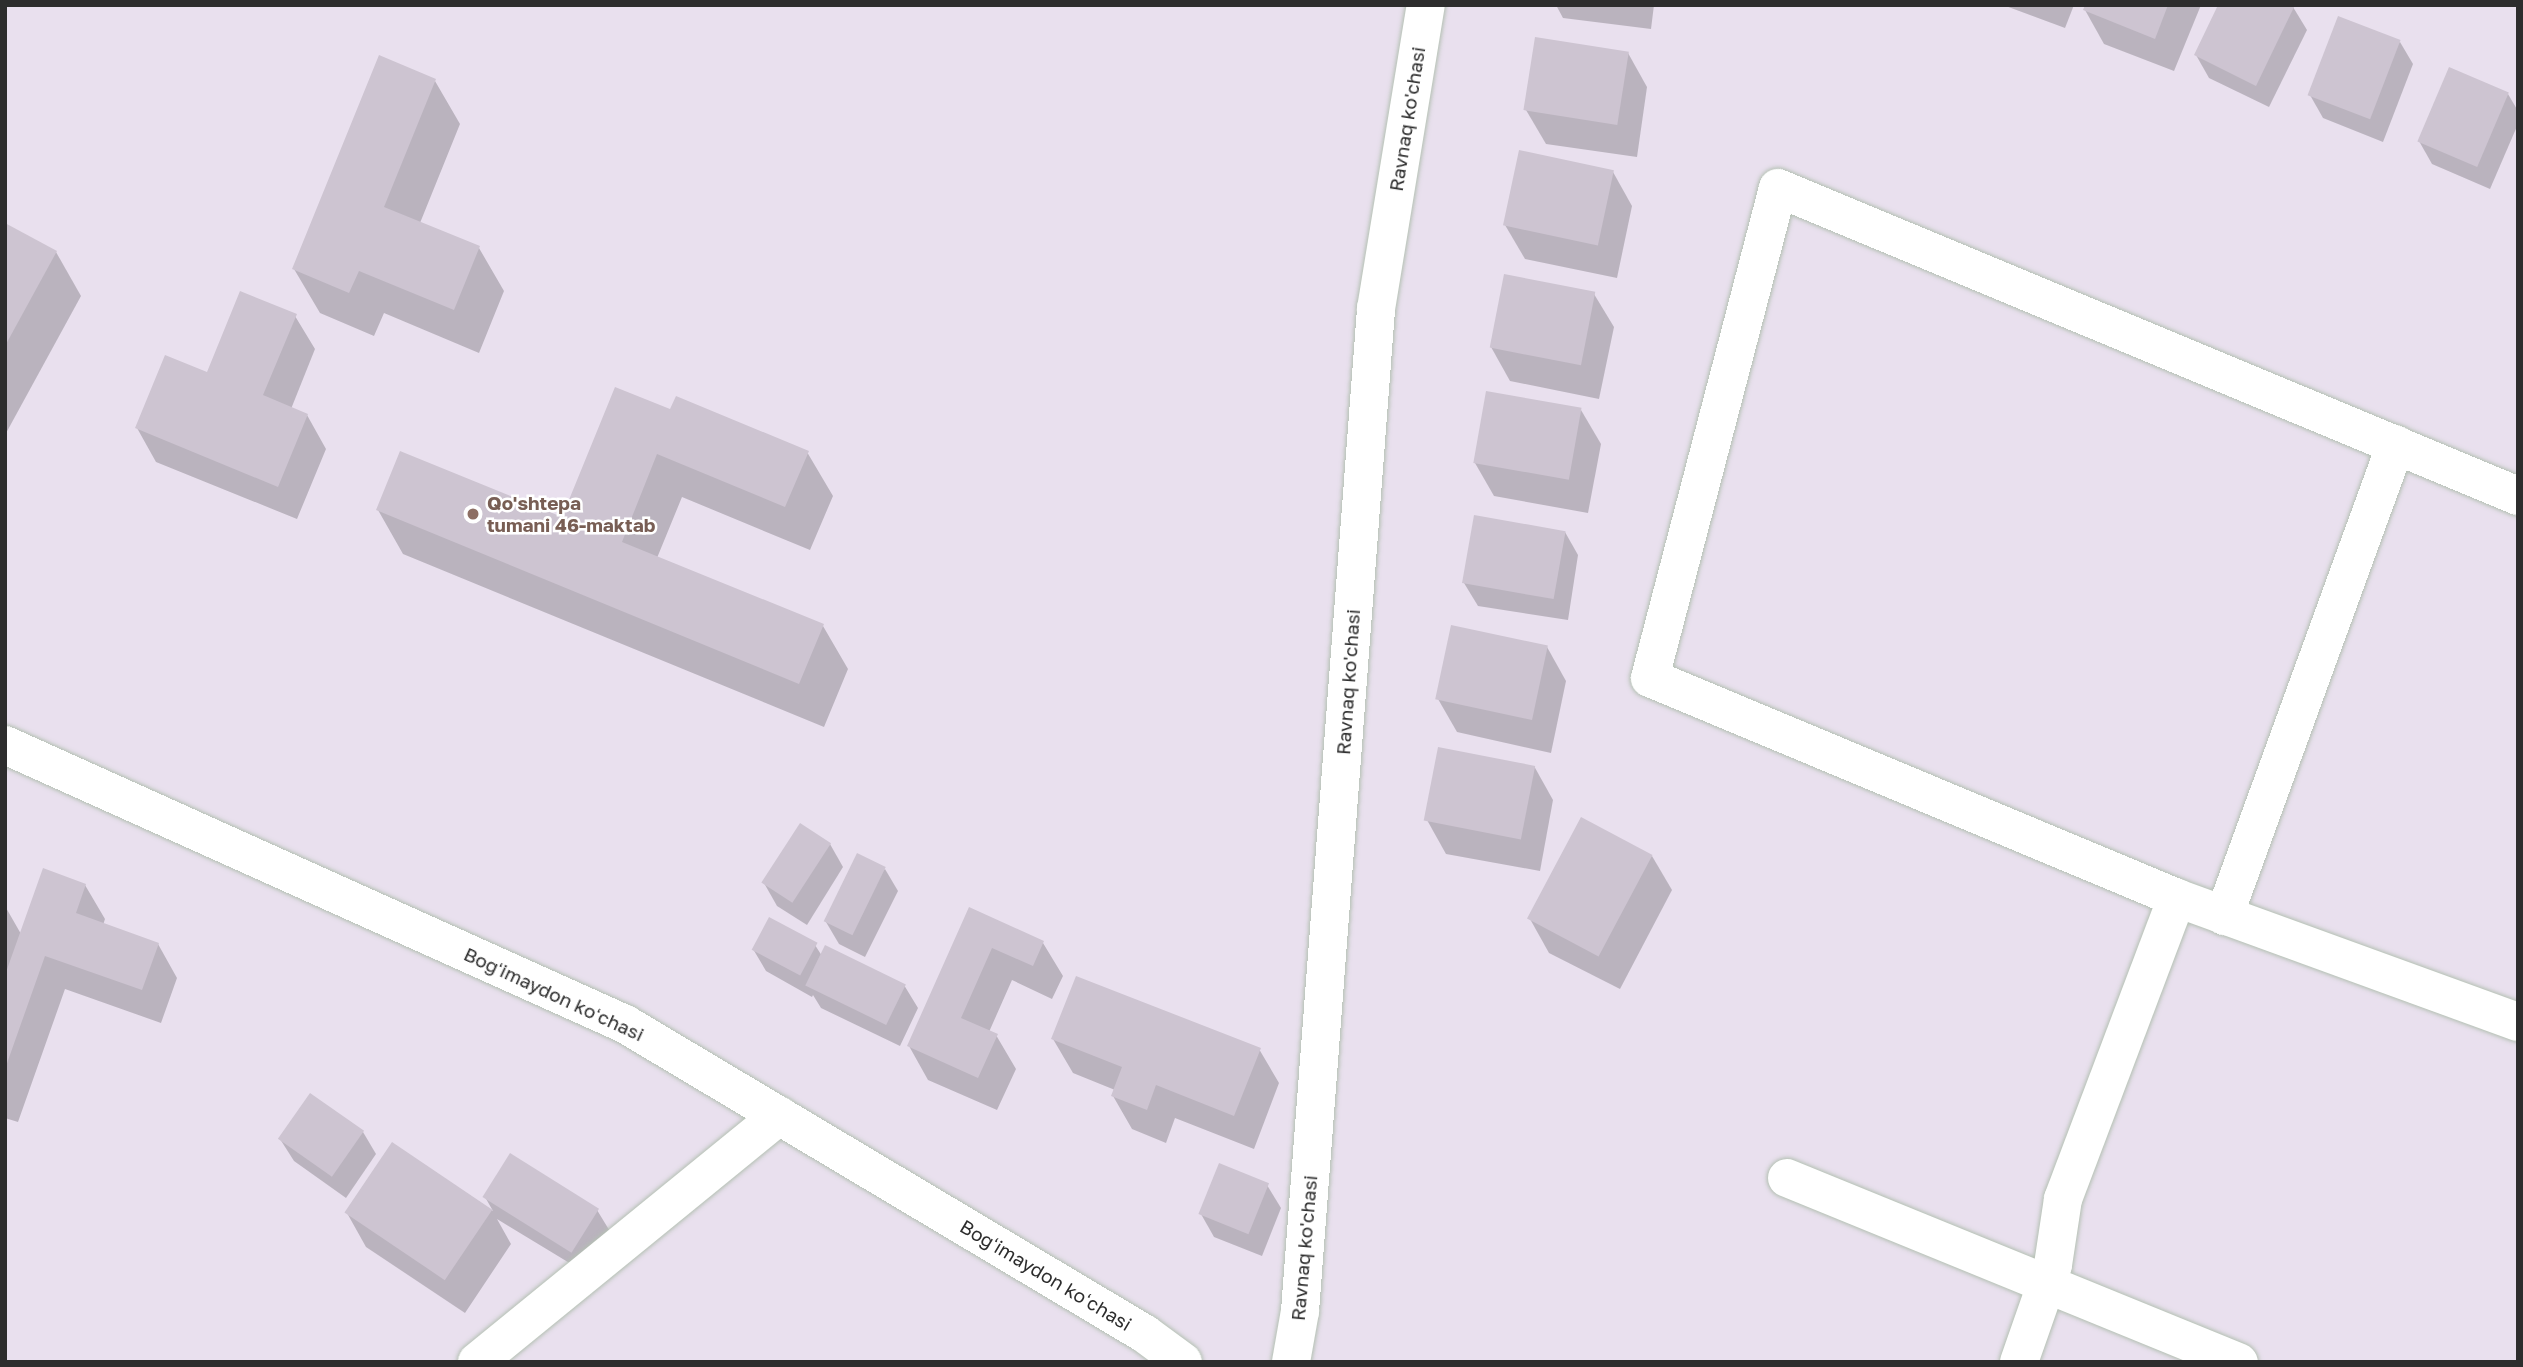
<!DOCTYPE html>
<meta charset="utf-8">
<style>
body{margin:0}
#map{position:relative;width:2523px;height:1367px;overflow:hidden;background:#e9e0ee;font-family:"Golos Text",sans-serif}
div>[style]{position:absolute}
.shadow>*{inset:0;background:#0003}
.building>*{inset:0;background:#cdc4d1;transform-origin:0 0}
.roads{filter:drop-shadow(0 0 2px #b4c0b3) drop-shadow(0 0 2px #b4c0b3)}
.minor>*{height:38px;margin:-19px;padding:0 19px;transform-origin:19px;border-radius:19px;background:#fff}
.tertiary>*{height:38px;margin:-19px;padding:0 19px;transform-origin:19px;border-radius:19px;background:#fff}
.secondary>*{height:38px;margin:-19px;padding:0 19px;transform-origin:19px;border-radius:19px;background:#fff}
.dots>*{width:19px;height:19px;translate:-50% -50%;box-sizing:border-box;border:4px solid #fff;border-radius:50%}
span{translate:-50% -50%;white-space:nowrap;text-align:center;line-height:1.15;-webkit-text-stroke:5px #fff;paint-order:stroke}
.street-label{font-size:19px;color:#2d2d2d}
.education-label{font-size:19px;color:#785e54;font-weight:700}
.left{translate:0 -50%;text-align:left}
.frame{position:absolute;inset:0;border:7px solid #2d2d2d;pointer-events:none}
</style>
<div id="map">
<div class="shadow">
<i style="clip-path:polygon(1556px 5px,1654px 5px,1651px 29px,1563px 18px)"></i>
<i style="clip-path:polygon(2003px 5px,2074px 5px,2065px 28px)"></i>
<i style="clip-path:polygon(2086px 5px,2201px 5px,2174px 71px,2104px 44px,2085px 10px)"></i>
<i style="clip-path:polygon(2293px 7px,2307px 30px,2269px 107px,2209px 78px,2196px 55px)"></i>
<i style="clip-path:polygon(2400px 42px,2413px 64px,2383px 142px,2323px 118px,2310px 95px)"></i>
<i style="clip-path:polygon(1628px 53px,1647px 87px,1637px 157px,1546px 144px,1526px 110px)"></i>
<i style="clip-path:polygon(435px 81px,460px 124px,420px 223px,479px 248px,504px 291px,479px 353px,384px 313px,374px 336px,320px 313px,294px 269px)"></i>
<i style="clip-path:polygon(2508px 94px,2518px 111px,2518px 124px,2490px 189px,2432px 164px,2419px 141px)"></i>
<i style="clip-path:polygon(1613px 172px,1632px 206px,1617px 278px,1525px 259px,1505px 225px)"></i>
<i style="clip-path:polygon(5px 225px,56px 252px,81px 296px,5px 435px)"></i>
<i style="clip-path:polygon(1594px 294px,1614px 327px,1599px 399px,1510px 381px,1491px 347px)"></i>
<i style="clip-path:polygon(295px 316px,315px 349px,291px 409px,307px 415px,326px 449px,297px 519px,156px 462px,137px 428px)"></i>
<i style="clip-path:polygon(1581px 410px,1601px 444px,1588px 513px,1494px 496px,1475px 463px)"></i>
<i style="clip-path:polygon(671px 411px,807px 452px,833px 496px,810px 550px,682px 497px,657px 558px,823px 626px,848px 669px,824px 727px,403px 554px,378px 510px,563px 520px)"></i>
<i style="clip-path:polygon(1565px 532px,1578px 555px,1568px 620px,1478px 606px,1464px 583px)"></i>
<i style="clip-path:polygon(1547px 647px,1566px 681px,1551px 753px,1457px 732px,1438px 699px)"></i>
<i style="clip-path:polygon(1534px 766px,1553px 800px,1540px 871px,1446px 854px,1427px 820px)"></i>
<i style="clip-path:polygon(830px 844px,843px 867px,807px 925px,777px 906px,764px 883px)"></i>
<i style="clip-path:polygon(1652px 856px,1672px 890px,1620px 989px,1549px 953px,1530px 919px)"></i>
<i style="clip-path:polygon(885px 869px,898px 891px,865px 957px,839px 944px,826px 922px)"></i>
<i style="clip-path:polygon(85px 885px,105px 919px,103px 925px,158px 944px,177px 978px,161px 1023px,65px 989px,18px 1122px,5px 1118px,5px 980px,9px 970px,5px 973px,5px 906px,21px 934px)"></i>
<i style="clip-path:polygon(970px 910px,1043px 943px,1063px 976px,1052px 999px,1012px 980px,989px 1032px,996px 1035px,1016px 1069px,997px 1110px,928px 1080px,909px 1046px)"></i>
<i style="clip-path:polygon(815px 945px,822px 956px,904px 985px,918px 1008px,900px 1046px,821px 1008px,813px 995px,812px 997px,766px 971px,753px 949px)"></i>
<i style="clip-path:polygon(1053px 1039px,1259px 1049px,1279px 1083px,1254px 1149px,1175px 1118px,1166px 1143px,1132px 1129px,1113px 1096px,1115px 1090px,1073px 1073px)"></i>
<i style="clip-path:polygon(363px 1132px,376px 1154px,346px 1198px,294px 1161px,280px 1139px)"></i>
<i style="clip-path:polygon(393px 1144px,493px 1211px,485px 1197px,597px 1210px,611px 1233px,586px 1273px,497px 1219px,511px 1244px,465px 1313px,366px 1247px,347px 1213px)"></i>
<i style="clip-path:polygon(1267px 1185px,1281px 1208px,1262px 1256px,1214px 1237px,1201px 1214px)"></i>
</div>
<div class="building">
<i style="clip-path:polygon(2085px 5px,2168px 5px,2155px 39px,2083px 10px)"></i>
<i style="clip-path:polygon(2218px 5px,2295px 5px,2256px 86px,2194px 55px)"></i>
<i style="left:2338px;top:16px;width:67px;height:85px;rotate:21deg"></i>
<i style="left:1535px;top:37px;width:95px;height:74px;rotate:9deg"></i>
<i style="clip-path:polygon(379px 55px,436px 79px,384px 207px,480px 246px,454px 310px,359px 271px,349px 293px,292px 269px)"></i>
<i style="left:2449px;top:67px;width:65px;height:81px;rotate:23deg"></i>
<i style="left:1519px;top:150px;width:97px;height:77px;rotate:12deg"></i>
<i style="clip-path:polygon(5px 223px,57px 251px,5px 346px)"></i>
<i style="left:1504px;top:274px;width:93px;height:75px;rotate:11deg"></i>
<i style="clip-path:polygon(240px 291px,297px 314px,263px 395px,308px 414px,278px 487px,135px 428px,165px 355px,207px 372px)"></i>
<i style="clip-path:polygon(615px 387px,670px 409px,676px 396px,809px 451px,785px 507px,657px 454px,622px 542px,824px 624px,799px 684px,376px 510px,400px 451px,562px 517px)"></i>
<i style="left:1486px;top:391px;width:97px;height:73px;rotate:10deg"></i>
<i style="left:1474px;top:515px;width:93px;height:69px;rotate:10deg"></i>
<i style="left:1451px;top:625px;width:99px;height:76px;rotate:12deg"></i>
<i style="left:1438px;top:747px;width:99px;height:75px;rotate:11deg"></i>
<i style="left:1581px;top:817px;width:81px;height:115px;rotate:28deg"></i>
<i style="left:800px;top:823px;width:37px;height:71px;rotate:33deg"></i>
<i style="left:857px;top:853px;width:32px;height:76px;rotate:26deg"></i>
<i style="clip-path:polygon(43px 868px,86px 884px,76px 913px,159px 943px,142px 990px,45px 956px,5px 1069px,5px 975px)"></i>
<i style="clip-path:polygon(969px 907px,1044px 941px,1033px 966px,992px 948px,961px 1018px,998px 1034px,978px 1078px,907px 1046px)"></i>
<i style="left:769px;top:917px;width:55px;height:37px;rotate:28deg"></i>
<i style="left:825px;top:945px;width:90px;height:45px;rotate:26deg"></i>
<i style="clip-path:polygon(1076px 976px,1261px 1048px,1234px 1116px,1156px 1085px,1147px 1110px,1111px 1096px,1122px 1067px,1051px 1039px)"></i>
<i style="left:310px;top:1093px;width:66px;height:56px;rotate:35deg"></i>
<i style="left:392px;top:1142px;width:121px;height:85px;rotate:34deg"></i>
<i style="left:510px;top:1153px;width:105px;height:52px;rotate:32deg"></i>
<i style="left:1219px;top:1163px;width:54px;height:55px;rotate:22deg"></i>
</div>
<div class="roads">
<div class="minor">
<i style="left:2177px;top:898px;width:571px;rotate:-157.34deg"></i>
<i style="left:1650px;top:678px;width:506px;rotate:-75.36deg"></i>
<i style="left:1778px;top:188px;width:802px;rotate:22.6deg"></i>
<i style="left:2224px;top:916px;width:502px;rotate:-69.98deg"></i>
<i style="left:1787px;top:1178px;width:488px;rotate:22.2deg"></i>
<i style="left:477px;top:1362px;width:390px;rotate:-39.2deg"></i>
<i style="left:2019px;top:1362px;width:103px;rotate:-70.7deg"></i>
<i style="left:2053px;top:1265px;width:67px;rotate:-81.4deg"></i>
<i style="left:2063px;top:1199px;width:322px;rotate:-69.3deg"></i>
<i style="left:2177px;top:898px;width:363px;rotate:20deg"></i>
</div>
<div class="tertiary">
<i style="left:1291px;top:1362px;width:52px;rotate:-80deg"></i>
<i style="left:1300px;top:1311px;width:1005px;rotate:-85.66deg"></i>
<i style="left:1376px;top:309px;width:308px;rotate:-80.7deg"></i>
</div>
<div class="secondary">
<i style="left:5px;top:745px;width:680px;rotate:24.23deg"></i>
<i style="left:625px;top:1024px;width:605px;rotate:30.8deg"></i>
<i style="left:1145px;top:1334px;width:47px;rotate:36.4deg"></i>
</div>
</div>
<div class="dots">
<i style="left:473px;top:514px;background:#8d6e63"></i>
</div>
<div class="street-label">
<span style="left:1407px;top:119px;rotate:-81deg">Ravnaq ko'chasi</span>
<span style="left:1348px;top:682px;rotate:-86deg">Ravnaq ko'chasi</span>
<span style="left:554px;top:994px;rotate:25deg">Bogʻimaydon koʻchasi</span>
<span style="left:1304px;top:1248px;rotate:-85deg">Ravnaq ko'chasi</span>
<span style="left:1046px;top:1275px;rotate:31deg">Bogʻimaydon koʻchasi</span>
</div>
<div class="education-label">
<span class="left" style="left:487px;top:514px">Qo'shtepa<br>tumani 46-maktab</span>
</div>
<div class="frame"></div>
</div>
